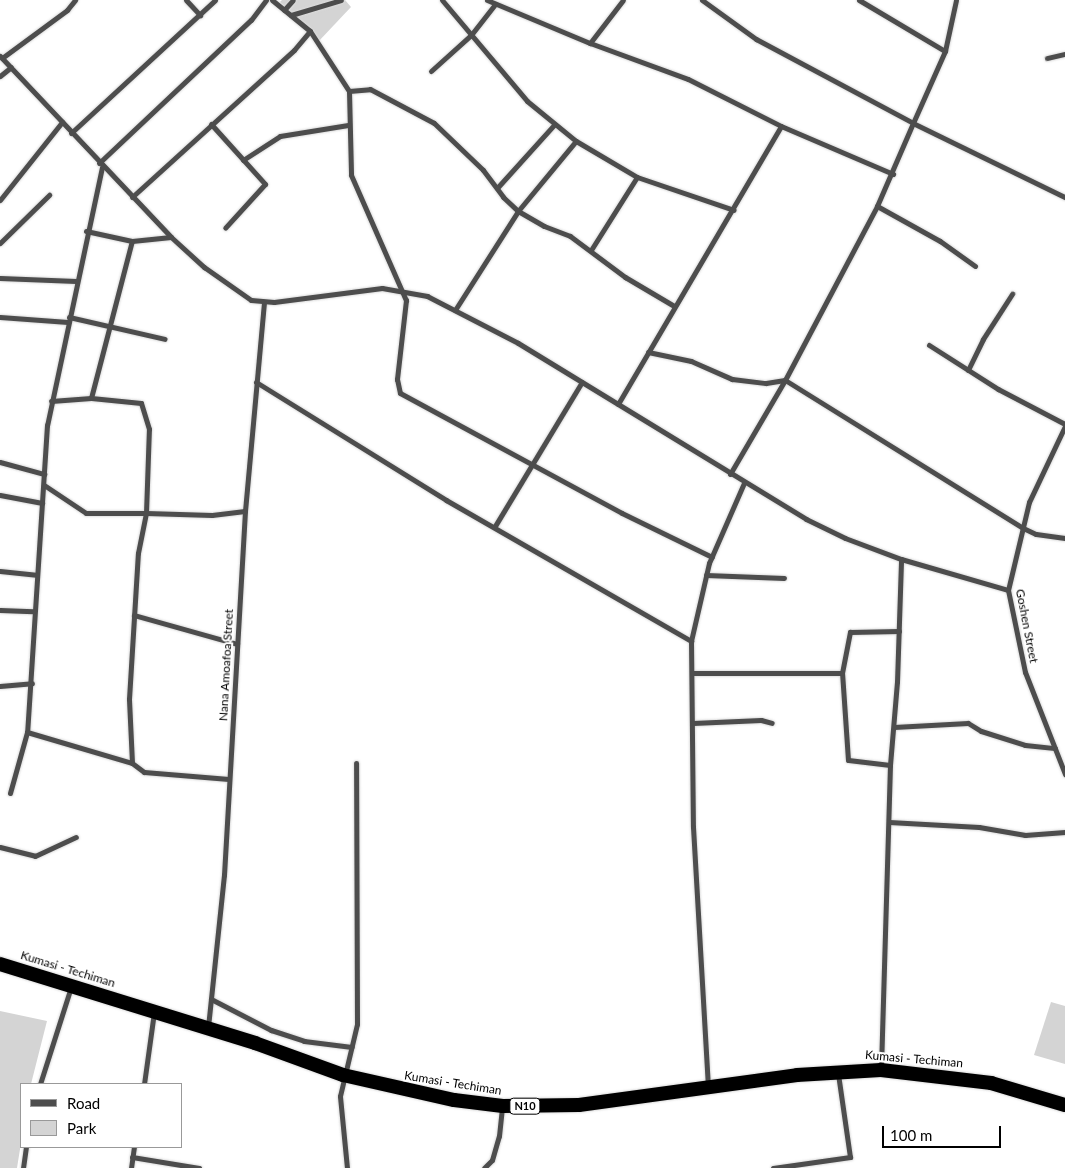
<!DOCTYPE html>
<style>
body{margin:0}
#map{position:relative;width:1065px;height:1168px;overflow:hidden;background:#fff;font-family:Lato,sans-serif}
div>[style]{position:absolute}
.green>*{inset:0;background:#d4d4d4}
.roads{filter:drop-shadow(0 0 1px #dbdbdb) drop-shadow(0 0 1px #dbdbdb)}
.minor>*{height:5px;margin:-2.5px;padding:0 2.5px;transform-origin:2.5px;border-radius:2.5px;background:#4d4d4d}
.trunk>*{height:14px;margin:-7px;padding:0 7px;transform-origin:7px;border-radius:7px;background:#000}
span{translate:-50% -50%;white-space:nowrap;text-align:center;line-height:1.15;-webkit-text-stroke:4px #fff;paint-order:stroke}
.shield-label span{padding:1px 4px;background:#fff;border:1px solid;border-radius:4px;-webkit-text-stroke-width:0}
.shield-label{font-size:11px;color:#000;font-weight:700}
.street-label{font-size:12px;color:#000}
.legend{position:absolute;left:20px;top:1083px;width:162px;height:65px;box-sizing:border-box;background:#fff;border:1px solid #999;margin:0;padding:6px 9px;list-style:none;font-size:15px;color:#000}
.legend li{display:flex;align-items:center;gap:10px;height:25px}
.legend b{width:25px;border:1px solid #999}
.scale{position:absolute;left:882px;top:1126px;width:119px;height:22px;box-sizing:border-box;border:2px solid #000;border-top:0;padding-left:6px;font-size:15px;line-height:18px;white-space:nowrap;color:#000;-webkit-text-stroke:4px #fff;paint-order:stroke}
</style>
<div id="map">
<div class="green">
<i style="clip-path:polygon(282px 0,345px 0,351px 7px,318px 42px,280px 2px)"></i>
<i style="clip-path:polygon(1051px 1002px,1065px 1006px,1065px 1064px,1034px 1055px)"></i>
<i style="clip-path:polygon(0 1011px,47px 1021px,31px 1084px,21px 1084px,21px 1143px,17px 1168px,0 1168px)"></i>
</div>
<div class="roads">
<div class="minor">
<i style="left:186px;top:0;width:21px;rotate:47deg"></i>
<i style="left:272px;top:0;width:49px;rotate:39.2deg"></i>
<i style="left:310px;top:31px;width:72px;rotate:57deg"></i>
<i style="left:349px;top:91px;width:84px;rotate:88.6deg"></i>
<i style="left:351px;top:175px;width:137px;rotate:66.3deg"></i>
<i style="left:406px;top:300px;width:80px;rotate:96.5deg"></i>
<i style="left:397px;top:379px;width:14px;rotate:78deg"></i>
<i style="left:400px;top:393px;width:252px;rotate:28.4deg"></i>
<i style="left:622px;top:513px;width:100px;rotate:26.1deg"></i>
<i style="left:442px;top:0;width:132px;rotate:49.9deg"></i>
<i style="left:527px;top:101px;width:63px;rotate:39.2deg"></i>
<i style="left:576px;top:141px;width:71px;rotate:30.5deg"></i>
<i style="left:637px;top:177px;width:102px;rotate:18.8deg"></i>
<i style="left:487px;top:0;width:112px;rotate:22.7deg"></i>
<i style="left:590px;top:43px;width:54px;rotate:-52.5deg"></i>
<i style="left:702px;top:0;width:67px;rotate:35.8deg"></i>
<i style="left:756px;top:39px;width:178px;rotate:28.1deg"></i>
<i style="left:913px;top:123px;width:79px;rotate:-66deg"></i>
<i style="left:859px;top:0;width:100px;rotate:30.7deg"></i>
<i style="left:945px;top:51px;width:52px;rotate:-77.8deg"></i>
<i style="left:284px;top:10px;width:13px;rotate:-48deg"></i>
<i style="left:291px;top:15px;width:52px;rotate:-16.7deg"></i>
<i style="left:590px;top:43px;width:104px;rotate:20.2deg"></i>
<i style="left:688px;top:79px;width:104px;rotate:26.8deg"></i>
<i style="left:0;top:56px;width:249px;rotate:46.6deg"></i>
<i style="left:171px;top:237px;width:45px;rotate:42.3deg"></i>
<i style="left:204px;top:267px;width:57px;rotate:35.1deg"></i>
<i style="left:251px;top:300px;width:23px;rotate:5deg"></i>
<i style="left:274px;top:302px;width:109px;rotate:-7.4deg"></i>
<i style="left:382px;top:288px;width:46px;rotate:10.1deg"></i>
<i style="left:427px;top:296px;width:102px;rotate:27.3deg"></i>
<i style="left:518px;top:343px;width:338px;rotate:31.4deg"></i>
<i style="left:806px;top:519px;width:43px;rotate:26deg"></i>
<i style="left:845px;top:538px;width:60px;rotate:20.6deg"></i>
<i style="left:901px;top:559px;width:111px;rotate:16.2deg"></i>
<i style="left:2px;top:58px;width:81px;rotate:-36.4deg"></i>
<i style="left:67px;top:10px;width:13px;rotate:-51deg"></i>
<i style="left:1047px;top:58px;width:18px;rotate:-13deg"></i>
<i style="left:431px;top:71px;width:54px;rotate:-42deg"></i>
<i style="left:471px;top:35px;width:39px;rotate:-52deg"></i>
<i style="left:0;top:76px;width:14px;rotate:-39deg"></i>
<i style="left:349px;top:91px;width:21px;rotate:-5deg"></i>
<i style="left:370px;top:89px;width:72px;rotate:28deg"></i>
<i style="left:434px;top:123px;width:68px;rotate:43.8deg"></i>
<i style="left:483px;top:170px;width:34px;rotate:53deg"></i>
<i style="left:503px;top:197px;width:21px;rotate:43deg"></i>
<i style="left:518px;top:211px;width:30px;rotate:30deg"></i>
<i style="left:544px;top:226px;width:28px;rotate:21deg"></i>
<i style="left:570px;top:236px;width:69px;rotate:36.7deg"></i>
<i style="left:625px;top:277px;width:57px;rotate:30.6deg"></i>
<i style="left:211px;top:124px;width:81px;rotate:48deg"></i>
<i style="left:265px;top:184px;width:59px;rotate:132.3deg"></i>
<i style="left:71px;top:133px;width:196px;rotate:-42.7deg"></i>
<i style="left:243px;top:160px;width:44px;rotate:-33deg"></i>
<i style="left:280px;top:136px;width:69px;rotate:-9.2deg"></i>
<i style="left:99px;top:163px;width:209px;rotate:-43.3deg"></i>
<i style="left:251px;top:20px;width:25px;rotate:-53deg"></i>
<i style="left:102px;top:167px;width:264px;rotate:102deg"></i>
<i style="left:47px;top:425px;width:308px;rotate:93.7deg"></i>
<i style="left:27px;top:732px;width:109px;rotate:16.4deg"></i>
<i style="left:132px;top:763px;width:15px;rotate:37deg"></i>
<i style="left:144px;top:772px;width:85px;rotate:4.7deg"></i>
<i style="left:497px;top:188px;width:85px;rotate:-47.9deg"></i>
<i style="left:132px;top:197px;width:219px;rotate:-42.2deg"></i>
<i style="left:294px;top:50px;width:25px;rotate:-50deg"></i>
<i style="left:0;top:200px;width:100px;rotate:-51.5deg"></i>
<i style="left:877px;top:206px;width:72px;rotate:29.1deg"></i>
<i style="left:940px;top:241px;width:43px;rotate:35.5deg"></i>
<i style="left:86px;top:231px;width:47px;rotate:12.3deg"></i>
<i style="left:132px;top:241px;width:39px;rotate:-6deg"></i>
<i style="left:0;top:243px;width:69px;rotate:-44.4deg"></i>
<i style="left:591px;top:250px;width:86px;rotate:-57.8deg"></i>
<i style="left:0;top:278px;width:76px;rotate:2.3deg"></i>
<i style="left:455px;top:310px;width:117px;rotate:-57.5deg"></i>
<i style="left:518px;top:211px;width:91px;rotate:-50.4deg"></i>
<i style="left:0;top:317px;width:68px;rotate:4.2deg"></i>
<i style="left:69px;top:317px;width:98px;rotate:12.9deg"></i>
<i style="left:929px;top:345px;width:82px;rotate:32.5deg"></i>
<i style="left:998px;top:389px;width:76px;rotate:27.6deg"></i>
<i style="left:648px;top:352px;width:44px;rotate:11.8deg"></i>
<i style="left:691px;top:361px;width:45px;rotate:23.7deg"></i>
<i style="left:732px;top:379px;width:34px;rotate:7deg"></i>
<i style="left:766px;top:383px;width:19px;rotate:-9deg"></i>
<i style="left:785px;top:380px;width:280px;rotate:31.9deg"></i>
<i style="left:1023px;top:528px;width:14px;rotate:25deg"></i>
<i style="left:1036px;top:534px;width:29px;rotate:8deg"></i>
<i style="left:968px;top:370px;width:34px;rotate:-64deg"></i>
<i style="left:983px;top:339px;width:54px;rotate:-57.2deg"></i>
<i style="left:256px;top:382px;width:224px;rotate:31.8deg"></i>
<i style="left:446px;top:500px;width:283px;rotate:29.9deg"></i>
<i style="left:691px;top:641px;width:80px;rotate:-77deg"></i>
<i style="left:709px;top:563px;width:87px;rotate:-66.4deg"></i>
<i style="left:91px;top:398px;width:162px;rotate:-75.4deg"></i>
<i style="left:618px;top:404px;width:322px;rotate:-59.6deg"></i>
<i style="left:781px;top:126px;width:122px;rotate:23.2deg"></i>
<i style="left:1065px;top:426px;width:84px;rotate:115.3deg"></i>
<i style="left:1029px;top:502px;width:90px;rotate:103.4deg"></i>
<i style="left:1008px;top:590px;width:84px;rotate:78.3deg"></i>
<i style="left:1025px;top:672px;width:110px;rotate:68.6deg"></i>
<i style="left:0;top:462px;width:46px;rotate:15.3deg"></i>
<i style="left:730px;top:474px;width:109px;rotate:-59.7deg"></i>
<i style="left:785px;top:380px;width:197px;rotate:-62.1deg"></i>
<i style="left:877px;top:206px;width:90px;rotate:-66.6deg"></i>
<i style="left:913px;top:123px;width:169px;rotate:26deg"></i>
<i style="left:44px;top:485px;width:50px;rotate:33.7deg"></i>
<i style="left:86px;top:513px;width:60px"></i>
<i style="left:146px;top:513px;width:84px;rotate:-88deg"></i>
<i style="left:149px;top:429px;width:27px;rotate:-107deg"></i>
<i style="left:141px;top:403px;width:50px;rotate:-174.3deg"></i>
<i style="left:91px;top:398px;width:40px;rotate:175.7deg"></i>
<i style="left:0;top:495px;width:43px;rotate:10.8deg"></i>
<i style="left:495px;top:526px;width:168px;rotate:-58.9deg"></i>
<i style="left:0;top:571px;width:36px;rotate:6deg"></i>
<i style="left:706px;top:575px;width:78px;rotate:2.2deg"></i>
<i style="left:0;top:610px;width:33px;rotate:2deg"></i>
<i style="left:134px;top:615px;width:107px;rotate:15.7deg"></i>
<i style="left:691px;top:641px;width:186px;rotate:89.4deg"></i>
<i style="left:693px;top:827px;width:260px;rotate:86.7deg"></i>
<i style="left:692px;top:673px;width:150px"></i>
<i style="left:0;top:686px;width:32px;rotate:-5deg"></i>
<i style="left:693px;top:723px;width:68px;rotate:-2.5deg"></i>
<i style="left:761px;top:720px;width:11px;rotate:15deg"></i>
<i style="left:894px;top:727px;width:74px;rotate:-3.1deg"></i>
<i style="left:968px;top:723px;width:15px;rotate:32deg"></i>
<i style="left:981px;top:731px;width:46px;rotate:17.7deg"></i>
<i style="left:1025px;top:745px;width:30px;rotate:6deg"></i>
<i style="left:132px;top:763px;width:64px;rotate:-92.7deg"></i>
<i style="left:129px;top:699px;width:146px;rotate:-86.5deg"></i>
<i style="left:138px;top:553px;width:41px;rotate:-78.7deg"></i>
<i style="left:146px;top:513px;width:66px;rotate:1.7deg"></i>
<i style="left:212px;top:515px;width:33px;rotate:-7deg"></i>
<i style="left:890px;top:765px;width:42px;rotate:-173.2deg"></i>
<i style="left:848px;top:760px;width:87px;rotate:-93.9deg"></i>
<i style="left:842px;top:673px;width:42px;rotate:-79deg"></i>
<i style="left:850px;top:632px;width:49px;rotate:-1.2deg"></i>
<i style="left:10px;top:793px;width:63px;rotate:-74.4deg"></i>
<i style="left:889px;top:822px;width:90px;rotate:3.2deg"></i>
<i style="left:979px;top:827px;width:47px;rotate:9.9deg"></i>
<i style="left:1025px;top:835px;width:40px;rotate:-4.3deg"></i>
<i style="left:0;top:847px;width:36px;rotate:14deg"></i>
<i style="left:35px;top:856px;width:45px;rotate:-24.9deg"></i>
<i style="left:211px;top:999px;width:68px;rotate:27.3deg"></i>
<i style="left:271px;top:1030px;width:35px;rotate:18deg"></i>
<i style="left:304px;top:1041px;width:48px;rotate:7.1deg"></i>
<i style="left:208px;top:1027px;width:153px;rotate:-84deg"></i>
<i style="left:224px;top:875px;width:365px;rotate:-86.7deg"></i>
<i style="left:245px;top:511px;width:210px;rotate:-84.8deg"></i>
<i style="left:881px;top:1068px;width:303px;rotate:-88.3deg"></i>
<i style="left:890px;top:765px;width:83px;rotate:-85.2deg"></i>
<i style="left:897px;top:682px;width:123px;rotate:-88.1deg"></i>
<i style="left:40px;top:1084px;width:102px;rotate:-72.3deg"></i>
<i style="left:144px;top:1084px;width:73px;rotate:-82.1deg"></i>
<i style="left:132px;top:1157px;width:68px;rotate:9.3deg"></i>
<i style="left:23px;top:1168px;width:21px;rotate:-82deg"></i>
<i style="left:131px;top:1168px;width:21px;rotate:-82deg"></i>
<i style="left:347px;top:1168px;width:72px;rotate:-95.6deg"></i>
<i style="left:340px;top:1096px;width:74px;rotate:-76.7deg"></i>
<i style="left:357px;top:1024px;width:261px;rotate:-90.2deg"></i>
<i style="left:484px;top:1168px;width:11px;rotate:-45deg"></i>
<i style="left:492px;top:1160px;width:25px;rotate:-74deg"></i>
<i style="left:499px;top:1136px;width:28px;rotate:-84deg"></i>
<i style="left:773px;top:1168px;width:78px;rotate:-8.1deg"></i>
<i style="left:850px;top:1157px;width:84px;rotate:-98.2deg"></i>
</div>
<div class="trunk">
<i style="left:0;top:964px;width:267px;rotate:17.2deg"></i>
<i style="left:255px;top:1043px;width:94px;rotate:20deg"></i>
<i style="left:343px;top:1075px;width:114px;rotate:12.7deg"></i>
<i style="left:454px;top:1100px;width:49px;rotate:7deg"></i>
<i style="left:503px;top:1106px;width:76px;rotate:-0.8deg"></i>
<i style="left:579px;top:1105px;width:220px;rotate:-7.8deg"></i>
<i style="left:797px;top:1075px;width:84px;rotate:-3.4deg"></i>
<i style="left:881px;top:1070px;width:111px;rotate:6.7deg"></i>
<i style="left:991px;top:1083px;width:77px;rotate:16.6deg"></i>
</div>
</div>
<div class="shield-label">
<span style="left:525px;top:1106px">N10</span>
</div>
<div class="street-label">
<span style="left:1027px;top:626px;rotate:79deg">Goshen Street</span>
<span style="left:226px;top:665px;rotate:-87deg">Nana Amoafoa Street</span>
<span style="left:68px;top:969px;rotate:17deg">Kumasi - Techiman</span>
<span style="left:914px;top:1059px;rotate:5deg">Kumasi - Techiman</span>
<span style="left:453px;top:1083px;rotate:9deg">Kumasi - Techiman</span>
</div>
<ul class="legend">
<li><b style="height:6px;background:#4d4d4d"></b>Road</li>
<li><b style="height:14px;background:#d4d4d4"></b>Park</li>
</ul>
<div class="scale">100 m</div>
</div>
